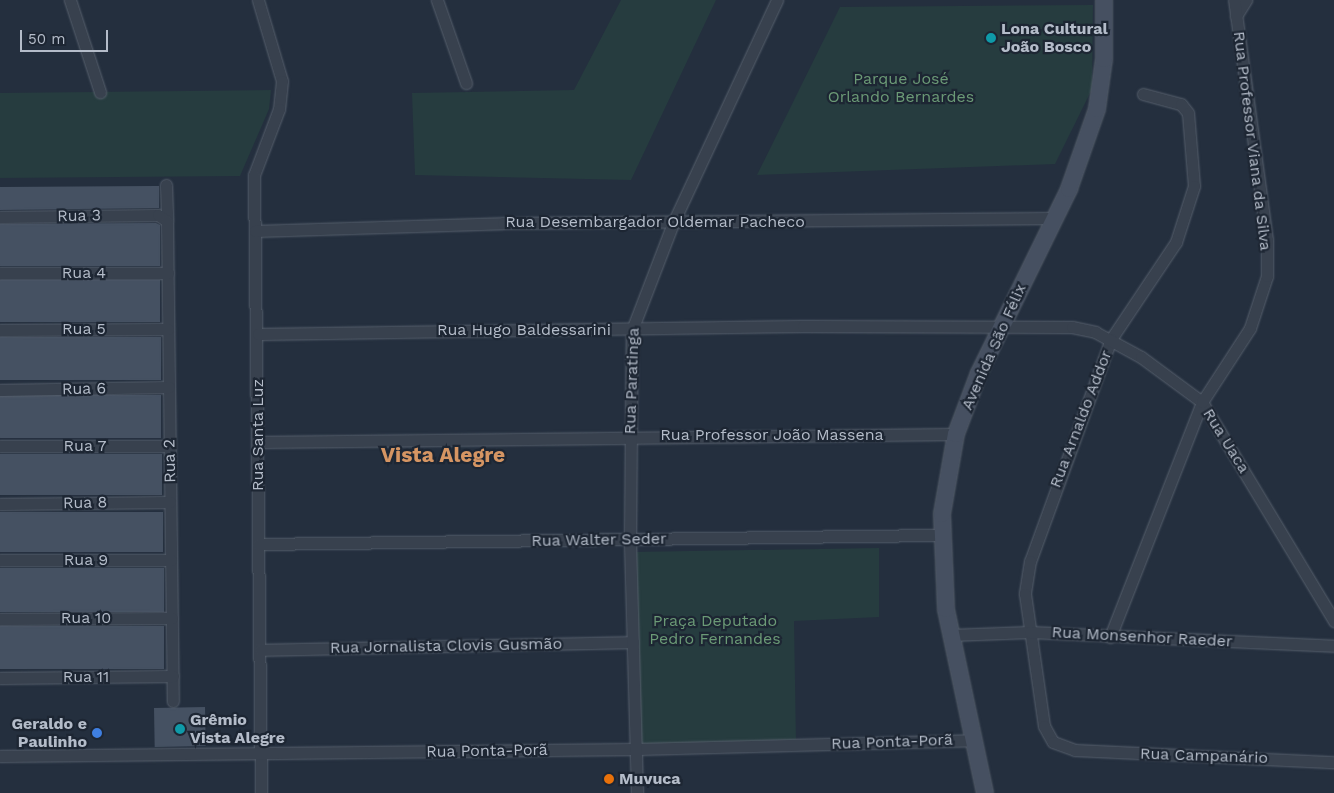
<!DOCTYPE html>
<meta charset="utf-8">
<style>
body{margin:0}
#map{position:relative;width:1334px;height:793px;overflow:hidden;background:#242f3e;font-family:"Work Sans",sans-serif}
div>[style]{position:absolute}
.green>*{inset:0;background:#263c3f}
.building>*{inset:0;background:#455162;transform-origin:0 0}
.roads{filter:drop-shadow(0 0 1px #565f6c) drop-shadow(0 0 1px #565f6c)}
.street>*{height:11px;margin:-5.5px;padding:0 5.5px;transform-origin:5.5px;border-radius:5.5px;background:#38414e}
.secondary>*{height:16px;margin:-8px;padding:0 8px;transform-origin:8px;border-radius:8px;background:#465061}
.dots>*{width:14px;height:14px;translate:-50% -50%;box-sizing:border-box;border:2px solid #1d2633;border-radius:50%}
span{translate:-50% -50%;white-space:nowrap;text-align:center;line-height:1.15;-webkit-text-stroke:4.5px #1d2633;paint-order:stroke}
.poi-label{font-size:16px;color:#b4bcc9;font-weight:700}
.left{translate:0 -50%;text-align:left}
.right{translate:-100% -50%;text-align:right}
.park-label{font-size:16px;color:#6b9a76}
.street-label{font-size:16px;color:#b4bcc9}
.district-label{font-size:21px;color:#d59563;font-weight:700}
.scale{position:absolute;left:20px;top:30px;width:88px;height:22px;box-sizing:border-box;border:2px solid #b4bcc9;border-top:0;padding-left:6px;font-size:15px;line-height:18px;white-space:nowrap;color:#b4bcc9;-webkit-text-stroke:4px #1d2633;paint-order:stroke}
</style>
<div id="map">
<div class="green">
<i style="clip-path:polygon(621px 0,716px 0,631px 180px,415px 175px,412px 93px,574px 90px)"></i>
<i style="clip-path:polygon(1093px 5px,1092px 89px,1055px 164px,757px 175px,840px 7px)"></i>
<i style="clip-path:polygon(271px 90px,269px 109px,240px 176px,0 178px,0 93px)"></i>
<i style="clip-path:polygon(879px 548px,879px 617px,794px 621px,796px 743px,640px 745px,633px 552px)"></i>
</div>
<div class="building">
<i style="clip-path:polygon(153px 186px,159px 186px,159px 208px,0 210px,0 187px)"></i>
<i style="clip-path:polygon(156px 223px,160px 225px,160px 266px,0 266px,0 224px)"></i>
<i style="left:0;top:280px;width:160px;height:42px"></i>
<i style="left:161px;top:337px;width:43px;height:161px;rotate:90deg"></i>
<i style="left:161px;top:395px;width:43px;height:161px;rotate:90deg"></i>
<i style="left:0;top:454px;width:162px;height:41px"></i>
<i style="left:163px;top:512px;width:40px;height:163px;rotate:90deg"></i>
<i style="left:0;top:568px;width:164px;height:44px"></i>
<i style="left:0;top:626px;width:164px;height:43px"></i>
<i style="left:205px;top:707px;width:39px;height:51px;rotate:89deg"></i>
</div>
<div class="roads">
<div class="street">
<i style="left:70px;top:0;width:97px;rotate:71.9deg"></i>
<i style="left:258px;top:0;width:84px;rotate:73.5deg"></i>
<i style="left:282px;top:81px;width:28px;rotate:96deg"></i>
<i style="left:279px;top:109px;width:71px;rotate:110.7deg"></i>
<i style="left:254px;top:175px;width:618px;rotate:89.35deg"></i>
<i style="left:437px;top:0;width:88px;rotate:70.7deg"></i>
<i style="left:1236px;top:16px;width:19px;rotate:-58deg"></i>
<i style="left:1143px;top:94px;width:39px;rotate:15deg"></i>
<i style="left:1181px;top:104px;width:11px;rotate:52deg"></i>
<i style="left:1188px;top:113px;width:73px;rotate:85.3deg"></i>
<i style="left:1194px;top:186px;width:59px;rotate:107.8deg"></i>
<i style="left:1176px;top:242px;width:117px;rotate:123.8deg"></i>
<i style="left:1111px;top:339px;width:236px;rotate:110deg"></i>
<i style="left:1030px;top:561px;width:33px;rotate:99deg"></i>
<i style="left:1025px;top:594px;width:133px;rotate:81.8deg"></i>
<i style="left:1044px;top:726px;width:18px;rotate:61deg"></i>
<i style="left:1053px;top:742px;width:23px;rotate:20deg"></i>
<i style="left:1075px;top:750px;width:259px;rotate:2.7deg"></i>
<i style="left:166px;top:185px;width:36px;rotate:88deg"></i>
<i style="left:0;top:217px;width:158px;rotate:-0.7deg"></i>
<i style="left:158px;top:215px;width:11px;rotate:34deg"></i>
<i style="left:167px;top:221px;width:480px;rotate:89.3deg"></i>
<i style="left:255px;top:231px;width:248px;rotate:-1.8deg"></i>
<i style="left:503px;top:223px;width:552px;rotate:-0.52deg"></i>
<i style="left:0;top:273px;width:168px"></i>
<i style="left:0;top:330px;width:168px;rotate:-0.3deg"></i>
<i style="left:258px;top:334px;width:545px;rotate:-0.84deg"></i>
<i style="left:803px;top:326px;width:269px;rotate:0.2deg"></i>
<i style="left:1072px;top:327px;width:24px;rotate:12deg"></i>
<i style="left:1095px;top:332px;width:52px;rotate:28.5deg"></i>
<i style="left:1141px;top:357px;width:76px;rotate:36.4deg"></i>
<i style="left:1202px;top:402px;width:256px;rotate:58.9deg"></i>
<i style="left:0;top:390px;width:169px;rotate:-1deg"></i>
<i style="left:258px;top:442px;width:698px;rotate:-0.66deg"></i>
<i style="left:0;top:446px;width:170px"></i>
<i style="left:0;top:504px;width:170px;rotate:-0.7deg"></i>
<i style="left:258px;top:544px;width:682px;rotate:-0.76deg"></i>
<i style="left:0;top:560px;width:171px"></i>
<i style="left:0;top:619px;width:172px;rotate:-0.3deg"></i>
<i style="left:950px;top:635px;width:80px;rotate:-2.1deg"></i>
<i style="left:1030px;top:632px;width:304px;rotate:2.6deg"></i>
<i style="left:1110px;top:637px;width:252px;rotate:-68.6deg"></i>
<i style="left:1202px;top:402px;width:88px;rotate:-57deg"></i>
<i style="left:1250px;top:328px;width:55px;rotate:-71.9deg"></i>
<i style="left:1267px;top:276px;width:36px;rotate:-90deg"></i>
<i style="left:1267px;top:240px;width:242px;rotate:-97.8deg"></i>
<i style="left:260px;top:650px;width:373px;rotate:-1.2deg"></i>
<i style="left:0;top:678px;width:173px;rotate:-0.7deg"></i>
<i style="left:0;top:756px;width:637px;rotate:-0.63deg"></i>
<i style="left:637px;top:749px;width:336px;rotate:-1.5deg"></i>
<i style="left:637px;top:793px;width:253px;rotate:-91.6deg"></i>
<i style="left:630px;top:540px;width:210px;rotate:-89.5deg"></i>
<i style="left:632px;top:330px;width:115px;rotate:-69deg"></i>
<i style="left:673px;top:223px;width:246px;rotate:-65deg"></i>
</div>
<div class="secondary">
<i style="left:985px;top:793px;width:188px;rotate:-102deg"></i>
<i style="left:946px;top:609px;width:95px;rotate:-92.4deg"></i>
<i style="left:942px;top:514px;width:81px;rotate:-80.1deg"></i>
<i style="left:956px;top:434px;width:65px;rotate:-69.3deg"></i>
<i style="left:979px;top:373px;width:205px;rotate:-63.9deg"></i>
<i style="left:1069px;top:189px;width:85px;rotate:-70.7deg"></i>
<i style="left:1097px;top:109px;width:50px;rotate:-82deg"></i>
<i style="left:1104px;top:59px;width:59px;rotate:-90deg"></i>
</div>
</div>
<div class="dots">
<i style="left:991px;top:38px;background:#0f9aa8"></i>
<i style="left:180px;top:729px;background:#0f9aa8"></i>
<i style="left:97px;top:733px;background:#3f7fe0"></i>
<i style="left:609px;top:779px;background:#e8710a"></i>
</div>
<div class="poi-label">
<span class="left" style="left:1001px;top:38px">Lona Cultural<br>João Bosco</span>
<span class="left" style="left:190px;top:729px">Grêmio<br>Vista Alegre</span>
<span class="right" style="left:87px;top:733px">Geraldo e<br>Paulinho</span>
<span class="left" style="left:619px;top:779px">Muvuca</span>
</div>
<div class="park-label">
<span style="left:901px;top:88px">Parque José<br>Orlando Bernardes</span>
<span style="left:715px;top:630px">Praça Deputado<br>Pedro Fernandes</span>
</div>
<div class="street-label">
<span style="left:1252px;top:141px;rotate:83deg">Rua Professor Viana da Silva</span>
<span style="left:79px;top:216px;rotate:-1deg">Rua 3</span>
<span style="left:655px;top:222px">Rua Desembargador Oldemar Pacheco</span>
<span style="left:84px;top:273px">Rua 4</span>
<span style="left:84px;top:329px">Rua 5</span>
<span style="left:524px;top:330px">Rua Hugo Baldessarini</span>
<span style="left:994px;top:347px;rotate:-66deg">Avenida São Félix</span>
<span style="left:632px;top:381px;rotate:-88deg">Rua Paratinga</span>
<span style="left:84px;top:389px;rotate:-1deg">Rua 6</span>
<span style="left:1081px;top:419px;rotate:-69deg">Rua Arnaldo Addor</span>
<span style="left:258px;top:435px;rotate:-90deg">Rua Santa Luz</span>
<span style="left:772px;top:435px">Rua Professor João Massena</span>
<span style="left:1226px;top:441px;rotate:58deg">Rua Uaca</span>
<span style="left:85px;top:446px">Rua 7</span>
<span style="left:170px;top:461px;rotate:-91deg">Rua 2</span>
<span style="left:85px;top:503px;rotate:-1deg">Rua 8</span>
<span style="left:599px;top:540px;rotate:-1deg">Rua Walter Seder</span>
<span style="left:86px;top:560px">Rua 9</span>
<span style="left:86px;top:618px">Rua 10</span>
<span style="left:1142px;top:637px;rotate:3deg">Rua Monsenhor Raeder</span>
<span style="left:446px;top:646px;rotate:-1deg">Rua Jornalista Clovis Gusmão</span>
<span style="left:86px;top:677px">Rua 11</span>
<span style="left:892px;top:742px;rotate:-2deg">Rua Ponta-Porã</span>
<span style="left:487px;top:751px;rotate:-1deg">Rua Ponta-Porã</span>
<span style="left:1204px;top:756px;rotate:2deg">Rua Campanário</span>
</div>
<div class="district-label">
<span style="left:443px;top:455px">Vista Alegre</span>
</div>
<div class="scale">50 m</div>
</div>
